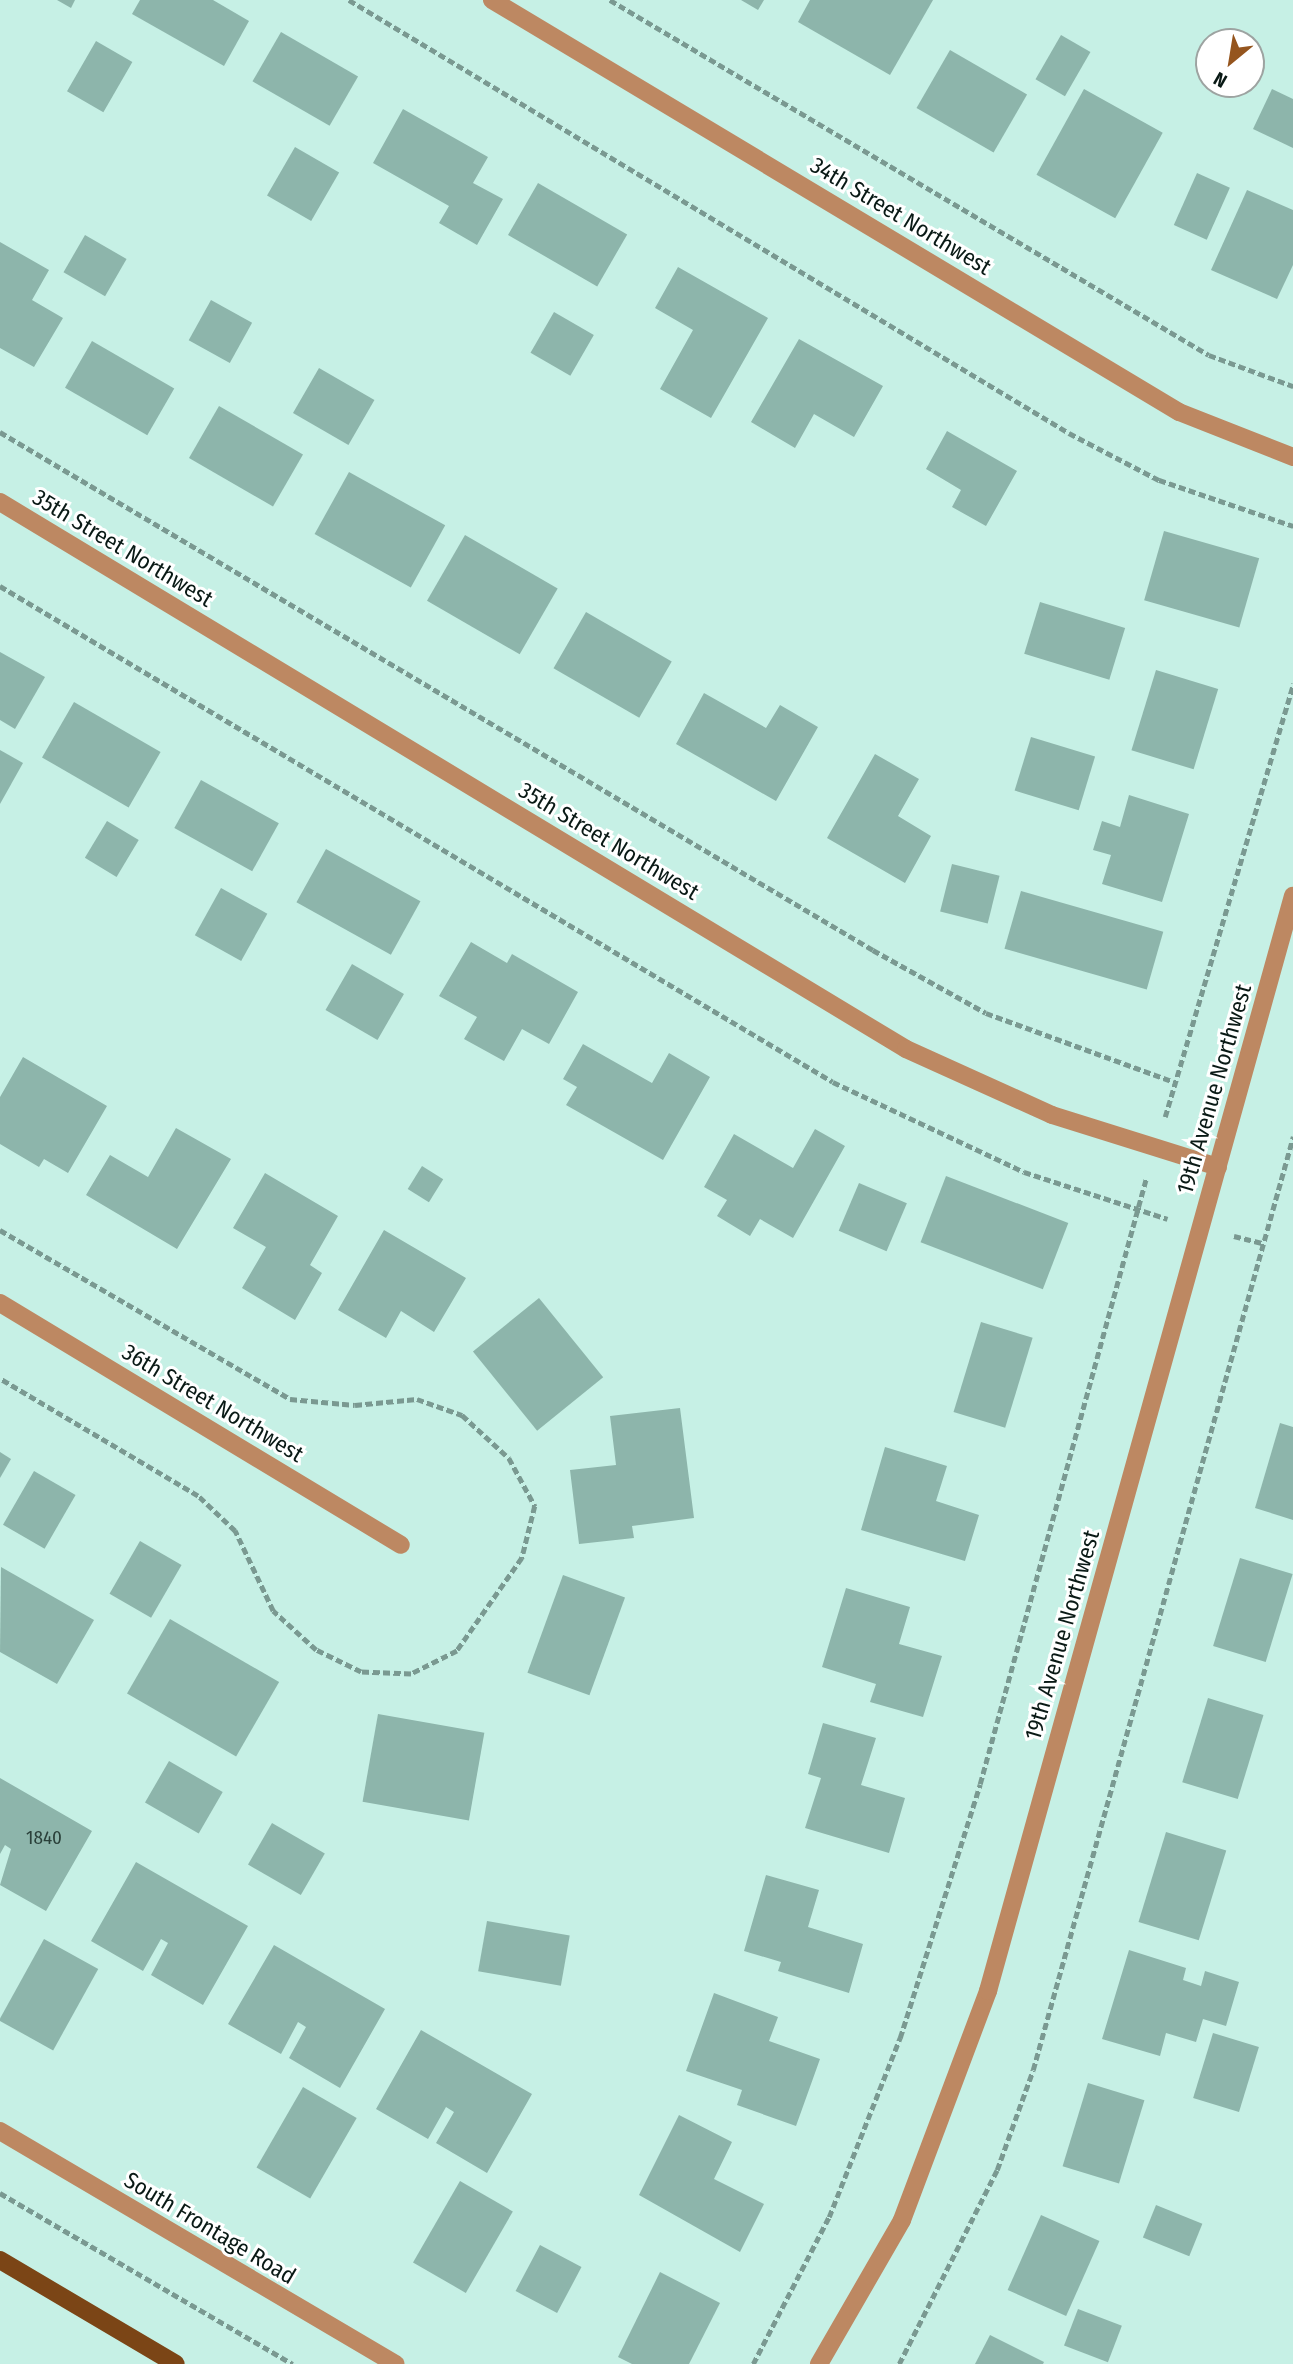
<!DOCTYPE html>
<style>
body{margin:0}
#map{position:relative;width:1293px;height:2364px;overflow:hidden;background:#c6f0e5;font-family:"Fira Sans Condensed",sans-serif}
div>[style]{position:absolute}
.building>*{inset:0;background:#8db5ab;transform-origin:0 0}
.path>*{height:4.5px;margin-top:-2.25px;transform-origin:0;background:repeating-linear-gradient(90deg,#7a9991 0 7px,transparent 0 10.5px)}
.street>*{height:18px;margin:-9px;padding:0 9px;transform-origin:9px;border-radius:9px;background:#bd8862}
.primary>*{height:18px;margin:-9px;padding:0 9px;transform-origin:9px;border-radius:9px;background:#7b4516}
span{translate:-50% -50%;white-space:nowrap;text-align:center;line-height:1.15;-webkit-text-stroke:6px #fff;paint-order:stroke}
.number-label{font-size:19px;color:#2a403a}
.number-label span{-webkit-text-stroke-width:0}
.street-label{font-size:23px;color:#091915}
.north{position:absolute;left:1195px;top:28px;width:70px;height:70px;box-sizing:border-box;background:#fff;border:2px solid #9da3a1;border-radius:50%;rotate:210deg;font-size:19px;font-weight:700;line-height:28px;text-align:center;color:#091915}
.north::after{content:'';display:block;margin:auto;width:24px;height:32px;background:#95551e;clip-path:polygon(50% 0,100% 100%,50% 72%,0 100%)}
</style>
<div id="map">
<div class="building">
<i style="clip-path:polygon(57px 0,75px 0,71px 8px)"></i>
<i style="clip-path:polygon(140px 0,213px 0,249px 21px,224px 66px,132px 14px)"></i>
<i style="clip-path:polygon(741px 0,764px 0,758px 10px)"></i>
<i style="clip-path:polygon(810px 0,933px 0,890px 75px,798px 22px)"></i>
<i style="left:281px;top:32px;width:89px;height:57px;rotate:30deg"></i>
<i style="left:1061px;top:35px;width:34px;height:51px;rotate:30deg"></i>
<i style="left:96px;top:41px;width:42px;height:58px;rotate:30deg"></i>
<i style="left:950px;top:50px;width:89px;height:67px;rotate:30deg"></i>
<i style="left:1084px;top:89px;width:90px;height:98px;rotate:29deg"></i>
<i style="clip-path:polygon(1272px 89px,1293px 99px,1293px 148px,1253px 129px)"></i>
<i style="clip-path:polygon(403px 109px,488px 157px,473px 183px,503px 199px,477px 245px,439px 223px,449px 206px,373px 163px)"></i>
<i style="left:295px;top:147px;width:51px;height:56px;rotate:30deg"></i>
<i style="left:1197px;top:173px;width:36px;height:57px;rotate:24deg"></i>
<i style="left:538px;top:183px;width:103px;height:60px;rotate:30deg"></i>
<i style="clip-path:polygon(1247px 190px,1293px 210px,1293px 265px,1277px 299px,1211px 270px)"></i>
<i style="left:85px;top:235px;width:48px;height:43px;rotate:30deg"></i>
<i style="clip-path:polygon(0 242px,49px 270px,32px 300px,63px 318px,34px 367px,0 348px)"></i>
<i style="clip-path:polygon(678px 267px,768px 318px,711px 418px,660px 389px,693px 330px,655px 308px)"></i>
<i style="left:211px;top:300px;width:47px;height:46px;rotate:29deg"></i>
<i style="left:554px;top:312px;width:46px;height:47px;rotate:30deg"></i>
<i style="clip-path:polygon(799px 339px,883px 386px,854px 437px,814px 414px,795px 448px,751px 422px)"></i>
<i style="left:92px;top:341px;width:95px;height:54px;rotate:30deg"></i>
<i style="left:319px;top:368px;width:64px;height:52px;rotate:30deg"></i>
<i style="left:219px;top:406px;width:97px;height:60px;rotate:30deg"></i>
<i style="clip-path:polygon(947px 431px,1017px 471px,986px 526px,952px 507px,961px 490px,926px 469px)"></i>
<i style="left:349px;top:472px;width:110px;height:71px;rotate:29deg"></i>
<i style="left:1164px;top:531px;width:99px;height:72px;rotate:16deg"></i>
<i style="left:465px;top:535px;width:107px;height:76px;rotate:30deg"></i>
<i style="left:1040px;top:602px;width:89px;height:54px;rotate:17deg"></i>
<i style="left:586px;top:612px;width:99px;height:65px;rotate:30deg"></i>
<i style="clip-path:polygon(0 652px,45px 677px,15px 729px,0 720px)"></i>
<i style="left:1156px;top:670px;width:65px;height:84px;rotate:17deg"></i>
<i style="clip-path:polygon(704px 693px,766px 728px,780px 705px,818px 727px,776px 801px,676px 744px)"></i>
<i style="left:74px;top:702px;width:100px;height:64px;rotate:30deg"></i>
<i style="left:1031px;top:737px;width:67px;height:56px;rotate:17deg"></i>
<i style="clip-path:polygon(0 750px,23px 763px,0 804px)"></i>
<i style="clip-path:polygon(875px 754px,919px 779px,898px 816px,931px 836px,905px 883px,827px 838px)"></i>
<i style="left:201px;top:780px;width:89px;height:55px;rotate:29deg"></i>
<i style="clip-path:polygon(1129px 795px,1189px 814px,1162px 902px,1102px 884px,1111px 855px,1093px 850px,1102px 821px,1120px 827px)"></i>
<i style="left:107px;top:821px;width:37px;height:43px;rotate:31deg"></i>
<i style="left:326px;top:849px;width:108px;height:61px;rotate:29deg"></i>
<i style="left:952px;top:864px;width:49px;height:49px;rotate:14deg"></i>
<i style="left:221px;top:888px;width:53px;height:54px;rotate:29deg"></i>
<i style="left:1021px;top:891px;width:148px;height:60px;rotate:16deg"></i>
<i style="clip-path:polygon(471px 942px,507px 963px,512px 954px,578px 992px,549px 1044px,522px 1029px,504px 1061px,464px 1039px,477px 1017px,439px 996px)"></i>
<i style="left:352px;top:964px;width:60px;height:53px;rotate:30deg"></i>
<i style="clip-path:polygon(583px 1044px,652px 1083px,669px 1053px,710px 1077px,663px 1160px,566px 1105px,577px 1087px,563px 1079px)"></i>
<i style="clip-path:polygon(23px 1057px,107px 1106px,68px 1173px,44px 1159px,39px 1167px,0 1144px,0 1097px)"></i>
<i style="clip-path:polygon(176px 1128px,231px 1159px,177px 1249px,86px 1195px,110px 1155px,148px 1177px)"></i>
<i style="clip-path:polygon(815px 1129px,845px 1146px,793px 1238px,760px 1219px,750px 1236px,717px 1216px,727px 1200px,704px 1187px,734px 1134px,793px 1168px)"></i>
<i style="left:422px;top:1166px;width:25px;height:27px;rotate:32deg"></i>
<i style="clip-path:polygon(265px 1173px,338px 1216px,310px 1265px,322px 1273px,295px 1320px,242px 1288px,266px 1247px,233px 1228px)"></i>
<i style="left:946px;top:1176px;width:131px;height:71px;rotate:21deg"></i>
<i style="left:859px;top:1183px;width:52px;height:52px;rotate:23deg"></i>
<i style="clip-path:polygon(384px 1230px,466px 1278px,434px 1332px,401px 1311px,386px 1338px,338px 1310px)"></i>
<i style="left:539px;top:1298px;width:102px;height:85px;rotate:51deg"></i>
<i style="left:981px;top:1322px;width:54px;height:94px;rotate:17deg"></i>
<i style="clip-path:polygon(680px 1408px,694px 1518px,632px 1526px,634px 1538px,579px 1544px,570px 1470px,616px 1465px,610px 1416px)"></i>
<i style="clip-path:polygon(1280px 1423px,1293px 1427px,1293px 1520px,1255px 1508px)"></i>
<i style="clip-path:polygon(885px 1447px,947px 1466px,936px 1501px,979px 1515px,965px 1561px,861px 1530px)"></i>
<i style="clip-path:polygon(0 1452px,11px 1459px,0 1478px)"></i>
<i style="left:34px;top:1471px;width:48px;height:62px;rotate:30deg"></i>
<i style="left:140px;top:1541px;width:48px;height:61px;rotate:30deg"></i>
<i style="left:1240px;top:1558px;width:55px;height:92px;rotate:17deg"></i>
<i style="clip-path:polygon(1px 1567px,94px 1620px,57px 1684px,0 1652px)"></i>
<i style="left:563px;top:1575px;width:66px;height:104px;rotate:20deg"></i>
<i style="clip-path:polygon(846px 1588px,910px 1607px,899px 1644px,942px 1656px,923px 1717px,870px 1702px,876px 1684px,822px 1667px)"></i>
<i style="left:170px;top:1619px;width:126px;height:86px;rotate:30deg"></i>
<i style="left:1208px;top:1698px;width:58px;height:88px;rotate:17deg"></i>
<i style="left:378px;top:1714px;width:108px;height:89px;rotate:10deg"></i>
<i style="clip-path:polygon(823px 1723px,876px 1738px,861px 1785px,905px 1798px,889px 1853px,805px 1828px,821px 1778px,808px 1774px)"></i>
<i style="left:169px;top:1761px;width:62px;height:48px;rotate:30deg"></i>
<i style="clip-path:polygon(0 1778px,92px 1831px,46px 1911px,0 1885px,11px 1849px,5px 1845px,0 1854px)"></i>
<i style="left:272px;top:1823px;width:61px;height:48px;rotate:30deg"></i>
<i style="left:1166px;top:1832px;width:63px;height:94px;rotate:17deg"></i>
<i style="clip-path:polygon(136px 1862px,248px 1926px,203px 2005px,151px 1975px,168px 1943px,161px 1939px,143px 1971px,91px 1941px)"></i>
<i style="clip-path:polygon(766px 1875px,819px 1890px,808px 1927px,863px 1944px,849px 1993px,778px 1971px,781px 1962px,744px 1951px)"></i>
<i style="left:487px;top:1921px;width:84px;height:51px;rotate:10deg"></i>
<i style="left:44px;top:1939px;width:62px;height:93px;rotate:29deg"></i>
<i style="clip-path:polygon(274px 1945px,385px 2009px,340px 2088px,289px 2058px,306px 2027px,298px 2022px,281px 2054px,228px 2024px)"></i>
<i style="clip-path:polygon(1129px 1950px,1186px 1968px,1183px 1980px,1201px 1986px,1205px 1971px,1239px 1982px,1226px 2026px,1203px 2019px,1196px 2042px,1166px 2033px,1160px 2056px,1102px 2039px)"></i>
<i style="clip-path:polygon(714px 1993px,778px 2017px,769px 2041px,820px 2059px,796px 2126px,737px 2105px,742px 2090px,686px 2071px)"></i>
<i style="clip-path:polygon(421px 2030px,532px 2094px,487px 2173px,436px 2143px,454px 2112px,446px 2107px,428px 2139px,376px 2109px)"></i>
<i style="left:1213px;top:2033px;width:48px;height:68px;rotate:17deg"></i>
<i style="left:1088px;top:2083px;width:59px;height:87px;rotate:17deg"></i>
<i style="left:303px;top:2087px;width:62px;height:93px;rotate:30deg"></i>
<i style="clip-path:polygon(679px 2115px,732px 2142px,714px 2179px,764px 2204px,740px 2252px,639px 2195px)"></i>
<i style="left:460px;top:2181px;width:61px;height:94px;rotate:30deg"></i>
<i style="left:1156px;top:2205px;width:50px;height:35px;rotate:22deg"></i>
<i style="left:1041px;top:2215px;width:64px;height:82px;rotate:24deg"></i>
<i style="left:540px;top:2245px;width:47px;height:52px;rotate:28deg"></i>
<i style="clip-path:polygon(660px 2272px,720px 2303px,689px 2364px,632px 2364px,618px 2357px)"></i>
<i style="left:1078px;top:2309px;width:47px;height:39px;rotate:21deg"></i>
<i style="clip-path:polygon(990px 2335px,1044px 2362px,1043px 2364px,975px 2364px)"></i>
</div>
<div class="path">
<i style="left:349px;top:0;width:840px;rotate:31.02deg"></i>
<i style="left:1069px;top:433px;width:102px;rotate:27.6deg"></i>
<i style="left:1159px;top:480px;width:142px;rotate:18.9deg"></i>
<i style="left:610px;top:0;width:696px;rotate:30.65deg"></i>
<i style="left:1209px;top:355px;width:90px;rotate:20.3deg"></i>
<i style="left:0;top:432px;width:1015px;rotate:30.68deg"></i>
<i style="left:873px;top:950px;width:129px;rotate:29.1deg"></i>
<i style="left:986px;top:1013px;width:201px;rotate:20.1deg"></i>
<i style="left:0;top:586px;width:969px;rotate:30.77deg"></i>
<i style="left:833px;top:1082px;width:211px;rotate:25.2deg"></i>
<i style="left:1024px;top:1172px;width:151px;rotate:18.1deg"></i>
<i style="left:1165px;top:1117px;width:452px;rotate:-73.5deg"></i>
<i style="left:0;top:1230px;width:336px;rotate:30.2deg"></i>
<i style="left:290px;top:1399px;width:65px;rotate:5.3deg"></i>
<i style="left:355px;top:1405px;width:62px;rotate:-5.5deg"></i>
<i style="left:417px;top:1399px;width:48px;rotate:19.6deg"></i>
<i style="left:462px;top:1415px;width:64px;rotate:42.5deg"></i>
<i style="left:509px;top:1458px;width:55px;rotate:61.6deg"></i>
<i style="left:535px;top:1506px;width:54px;rotate:104deg"></i>
<i style="left:522px;top:1558px;width:113px;rotate:125deg"></i>
<i style="left:457px;top:1651px;width:51px;rotate:153.4deg"></i>
<i style="left:411px;top:1674px;width:50px;rotate:-177.7deg"></i>
<i style="left:361px;top:1672px;width:50px;rotate:-153.9deg"></i>
<i style="left:316px;top:1650px;width:58px;rotate:-137.8deg"></i>
<i style="left:273px;top:1611px;width:89px;rotate:-115.4deg"></i>
<i style="left:235px;top:1531px;width:51px;rotate:-136.6deg"></i>
<i style="left:198px;top:1496px;width:230px;rotate:-149.4deg"></i>
<i style="left:1234px;top:1236px;width:30px;rotate:14deg"></i>
<i style="left:0;top:2193px;width:339px;rotate:30.3deg"></i>
<i style="left:753px;top:2364px;width:165px;rotate:-62.7deg"></i>
<i style="left:829px;top:2217px;width:193px;rotate:-68.4deg"></i>
<i style="left:900px;top:2038px;width:266px;rotate:-72.5deg"></i>
<i style="left:980px;top:1784px;width:627px;rotate:-74.66deg"></i>
<i style="left:899px;top:2364px;width:217px;rotate:-63.2deg"></i>
<i style="left:997px;top:2170px;width:106px;rotate:-70.2deg"></i>
<i style="left:1033px;top:2070px;width:969px;rotate:-74.43deg"></i>
</div>
<div class="street">
<i style="left:492px;top:0;width:801px;rotate:30.95deg"></i>
<i style="left:1179px;top:412px;width:123px;rotate:21.5deg"></i>
<i style="left:0;top:502px;width:1058px;rotate:31.12deg"></i>
<i style="left:906px;top:1049px;width:160px;rotate:24.3deg"></i>
<i style="left:1052px;top:1115px;width:174px;rotate:17.4deg"></i>
<i style="left:0;top:1303px;width:468px;rotate:31.1deg"></i>
<i style="left:0;top:2131px;width:459px;rotate:30.5deg"></i>
<i style="left:819px;top:2364px;width:166px;rotate:-60deg"></i>
<i style="left:902px;top:2220px;width:245px;rotate:-69.4deg"></i>
<i style="left:988px;top:1991px;width:1137px;rotate:-74.44deg"></i>
</div>
<div class="primary">
<i style="left:0;top:2260px;width:204px;rotate:30.6deg"></i>
</div>
<div class="number-label">
<span style="left:44px;top:1838px">1840</span>
</div>
<div class="street-label">
<span style="left:901px;top:216px;rotate:31deg">34th Street Northwest</span>
<span style="left:123px;top:548px;rotate:31deg">35th Street Northwest</span>
<span style="left:609px;top:841px;rotate:31deg">35th Street Northwest</span>
<span style="left:1214px;top:1089px;rotate:-74deg">19th Avenue Northwest</span>
<span style="left:213px;top:1403px;rotate:31deg">36th Street Northwest</span>
<span style="left:1062px;top:1635px;rotate:-74deg">19th Avenue Northwest</span>
<span style="left:210px;top:2228px;rotate:31deg">South Frontage Road</span>
</div>
<div class="north">N</div>
</div>
